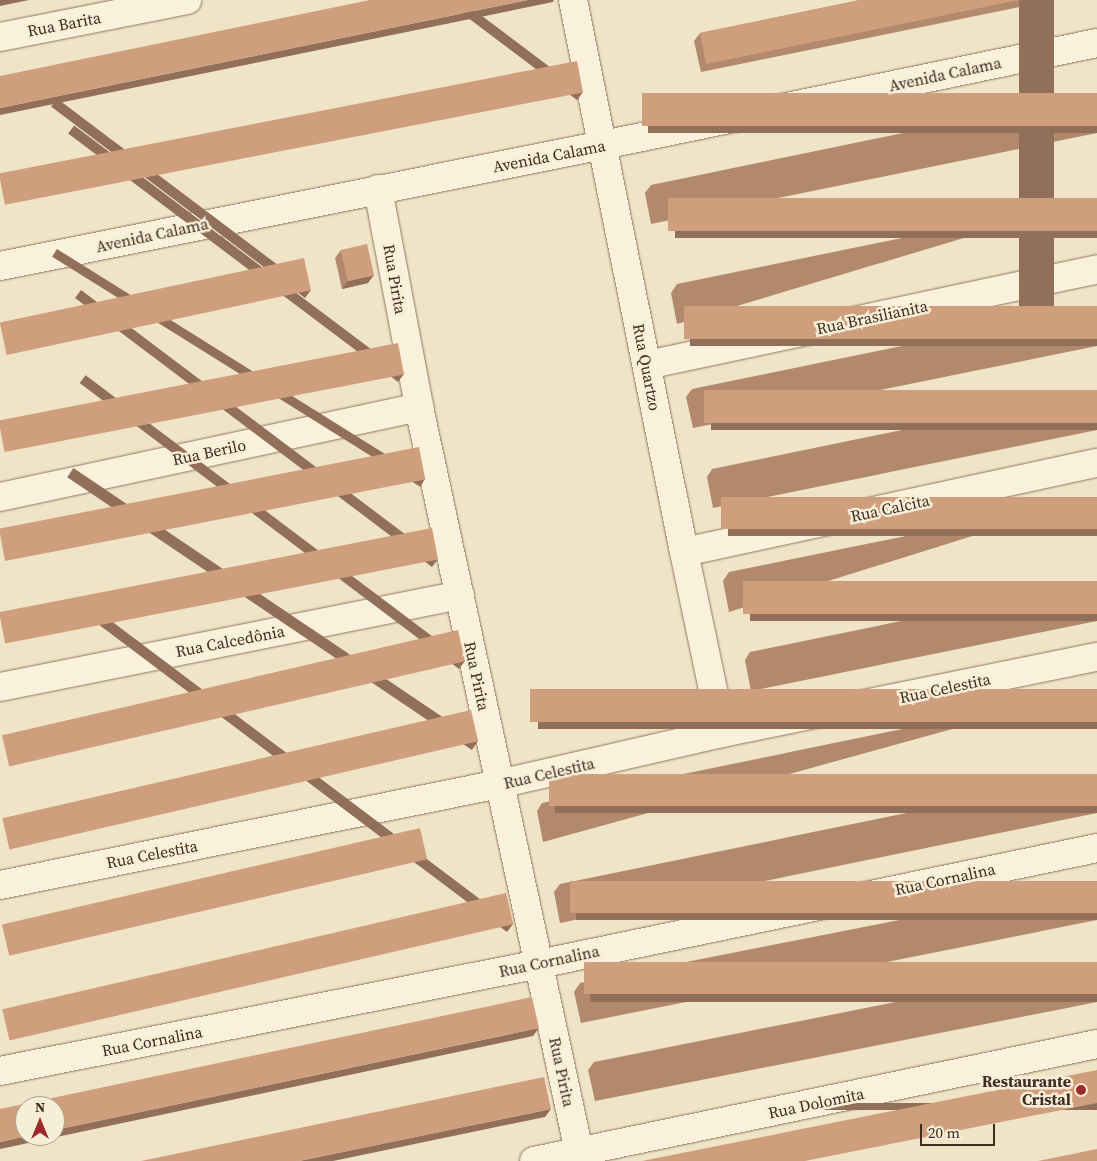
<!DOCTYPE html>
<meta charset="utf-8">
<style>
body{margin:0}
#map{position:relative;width:1097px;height:1161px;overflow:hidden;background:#f0e4c8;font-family:"Source Serif 4",serif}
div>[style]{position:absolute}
.roads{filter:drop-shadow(0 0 1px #8d765c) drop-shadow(0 0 1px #8d765c)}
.street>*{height:28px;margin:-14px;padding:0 14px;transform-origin:14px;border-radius:14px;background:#faf1dc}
.secondary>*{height:28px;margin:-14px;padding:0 14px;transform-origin:14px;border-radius:14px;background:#faf1dc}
.wall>*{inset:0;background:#b2896c}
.shaded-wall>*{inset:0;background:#916f58;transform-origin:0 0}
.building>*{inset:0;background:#cf9f7d;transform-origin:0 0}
.dots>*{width:14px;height:14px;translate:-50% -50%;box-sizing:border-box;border:2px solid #f7eed8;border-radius:50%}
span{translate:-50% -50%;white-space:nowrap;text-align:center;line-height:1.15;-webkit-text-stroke:5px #f7eed8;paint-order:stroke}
.street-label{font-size:16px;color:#3d2e20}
.poi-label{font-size:16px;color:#3d2e20;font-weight:700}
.right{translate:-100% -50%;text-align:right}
.north{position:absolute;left:15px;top:1096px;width:50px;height:50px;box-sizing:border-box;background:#f7eed8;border:1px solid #ada18e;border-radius:50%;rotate:0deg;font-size:14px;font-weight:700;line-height:20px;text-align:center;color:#3d2e20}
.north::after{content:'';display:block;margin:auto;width:18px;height:22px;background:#9e2a2b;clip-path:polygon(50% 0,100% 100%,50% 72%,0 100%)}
.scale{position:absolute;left:920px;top:1124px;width:75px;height:22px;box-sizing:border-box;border:2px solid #3d2e20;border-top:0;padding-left:6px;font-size:15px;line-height:18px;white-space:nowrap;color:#3d2e20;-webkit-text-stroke:4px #f7eed8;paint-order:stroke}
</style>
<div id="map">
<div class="roads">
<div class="street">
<i style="left:573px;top:0;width:563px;rotate:78.63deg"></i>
<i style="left:684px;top:552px;width:185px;rotate:78.1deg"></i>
<i style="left:0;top:37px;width:191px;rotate:-11.2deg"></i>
<i style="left:378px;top:189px;width:222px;rotate:79.3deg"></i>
<i style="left:419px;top:407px;width:771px;rotate:77.87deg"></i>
<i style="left:647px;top:365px;width:460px;rotate:-12deg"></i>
<i style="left:0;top:497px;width:429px;rotate:-12.1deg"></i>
<i style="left:684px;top:552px;width:422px;rotate:-12.2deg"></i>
<i style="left:0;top:687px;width:469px;rotate:-11.3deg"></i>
<i style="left:0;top:885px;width:509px;rotate:-11.44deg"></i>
<i style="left:499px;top:784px;width:229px;rotate:-12.9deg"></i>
<i style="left:722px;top:733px;width:383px;rotate:-11.5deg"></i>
<i style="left:0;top:1071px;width:550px;rotate:-11.23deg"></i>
<i style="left:539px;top:964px;width:570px;rotate:-11.74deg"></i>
<i style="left:534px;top:1161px;width:575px;rotate:-11.74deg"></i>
</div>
<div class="secondary">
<i style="left:0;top:266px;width:615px;rotate:-11.35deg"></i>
<i style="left:603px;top:145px;width:504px;rotate:-11.67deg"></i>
</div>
</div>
<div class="wall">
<i style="clip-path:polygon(860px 0,1054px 0,701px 72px,694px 41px,700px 33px)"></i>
<i style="clip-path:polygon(1097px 93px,1097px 133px,651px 224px,645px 193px,651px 185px)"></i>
<i style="clip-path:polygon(1097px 198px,677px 324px,671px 293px,677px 284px)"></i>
<i style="clip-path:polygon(341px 250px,368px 283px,342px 289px,335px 258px)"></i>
<i style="clip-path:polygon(1097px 306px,1097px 346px,693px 428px,686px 397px,692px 389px)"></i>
<i style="clip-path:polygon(1097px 390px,1097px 430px,713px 508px,707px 477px,712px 469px)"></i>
<i style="clip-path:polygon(1097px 497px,729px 612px,723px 581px,729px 572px)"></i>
<i style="clip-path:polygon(1097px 581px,1097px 621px,751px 691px,745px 660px,750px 652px)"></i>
<i style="clip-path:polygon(1097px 689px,543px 842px,537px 811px,542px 803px)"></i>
<i style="clip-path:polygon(1097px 774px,1097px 813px,560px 923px,554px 892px,560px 884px)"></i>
<i style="clip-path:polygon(1097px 881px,1097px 920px,581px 1023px,574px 992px,580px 983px)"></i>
<i style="clip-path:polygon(1097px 962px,1097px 1002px,595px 1101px,588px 1070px,594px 1062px)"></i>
</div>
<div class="shaded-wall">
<i style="clip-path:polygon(0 0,29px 0,0 6px)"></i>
<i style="clip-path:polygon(528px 0,554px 0,553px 2px,0 115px,0 108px)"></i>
<i style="left:1019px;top:0;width:35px;height:319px"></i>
<i style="left:583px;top:92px;width:10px;height:595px;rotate:127deg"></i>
<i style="left:1097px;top:126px;width:7px;height:449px;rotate:90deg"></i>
<i style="left:1097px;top:231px;width:7px;height:422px;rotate:90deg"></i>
<i style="clip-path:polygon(374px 275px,368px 283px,342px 289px,348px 281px)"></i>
<i style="left:311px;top:290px;width:10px;height:318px;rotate:127deg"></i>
<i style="left:1097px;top:339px;width:7px;height:407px;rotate:90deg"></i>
<i style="left:404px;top:374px;width:10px;height:413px;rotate:127deg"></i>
<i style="left:1097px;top:423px;width:7px;height:386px;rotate:90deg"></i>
<i style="left:425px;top:479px;width:9px;height:434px;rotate:122deg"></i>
<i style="left:1097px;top:529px;width:7px;height:369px;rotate:90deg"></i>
<i style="left:438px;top:559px;width:10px;height:447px;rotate:127deg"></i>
<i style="left:1097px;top:614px;width:7px;height:347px;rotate:90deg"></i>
<i style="left:465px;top:661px;width:10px;height:475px;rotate:127deg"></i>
<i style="left:1097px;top:722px;width:7px;height:559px;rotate:90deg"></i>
<i style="left:478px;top:741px;width:11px;height:488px;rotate:124deg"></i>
<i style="left:1097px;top:806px;width:7px;height:542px;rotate:90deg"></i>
<i style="left:427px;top:859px;width:10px;height:436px;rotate:127deg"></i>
<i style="left:1097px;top:913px;width:7px;height:521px;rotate:90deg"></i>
<i style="left:513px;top:924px;width:10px;height:524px;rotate:127deg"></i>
<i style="left:1097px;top:994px;width:8px;height:507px;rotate:90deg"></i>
<i style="clip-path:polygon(539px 1028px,533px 1036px,0 1149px,0 1142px,27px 1136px,55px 1136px,55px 1130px)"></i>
<i style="left:1097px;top:1103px;width:7px;height:298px;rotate:90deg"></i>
<i style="clip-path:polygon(551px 1109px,545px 1117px,333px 1161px,299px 1161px)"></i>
</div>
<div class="building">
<i style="clip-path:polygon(370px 0,528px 0,0 108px,0 76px)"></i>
<i style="clip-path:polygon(860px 0,1019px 0,706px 64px,700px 33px)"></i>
<i style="left:577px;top:61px;width:32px;height:589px;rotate:79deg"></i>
<i style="left:1097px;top:93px;width:33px;height:455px;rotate:90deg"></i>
<i style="left:1097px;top:198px;width:33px;height:429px;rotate:90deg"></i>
<i style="left:367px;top:244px;width:32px;height:27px;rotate:77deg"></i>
<i style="left:304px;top:258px;width:33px;height:311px;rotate:78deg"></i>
<i style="left:1097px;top:306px;width:33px;height:413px;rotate:90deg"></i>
<i style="left:398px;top:343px;width:32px;height:407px;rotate:79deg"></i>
<i style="left:1097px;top:390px;width:33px;height:393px;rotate:90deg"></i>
<i style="left:419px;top:447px;width:33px;height:428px;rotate:79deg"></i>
<i style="left:1097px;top:497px;width:32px;height:376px;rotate:90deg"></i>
<i style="left:432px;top:528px;width:32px;height:441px;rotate:79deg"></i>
<i style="left:1097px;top:581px;width:33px;height:354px;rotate:90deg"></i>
<i style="left:458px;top:630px;width:32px;height:468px;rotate:77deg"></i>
<i style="left:1097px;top:689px;width:33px;height:567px;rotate:90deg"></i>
<i style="left:471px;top:710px;width:32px;height:481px;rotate:77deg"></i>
<i style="left:1097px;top:774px;width:32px;height:548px;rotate:90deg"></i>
<i style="left:420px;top:828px;width:32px;height:429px;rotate:77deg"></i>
<i style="left:1097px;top:881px;width:32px;height:527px;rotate:90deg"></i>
<i style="left:506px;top:893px;width:32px;height:517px;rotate:77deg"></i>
<i style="left:1097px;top:962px;width:32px;height:513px;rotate:90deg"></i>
<i style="clip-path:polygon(532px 997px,539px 1028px,55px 1130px,55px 1106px,25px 1106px,25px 1136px,27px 1136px,0 1142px,0 1109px)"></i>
<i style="clip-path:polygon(1097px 1070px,1097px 1103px,805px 1161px,642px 1161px)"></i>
<i style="clip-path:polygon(544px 1077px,551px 1109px,299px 1161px,141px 1161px)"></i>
<i style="clip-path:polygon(1097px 1149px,1097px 1161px,1038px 1161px)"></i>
</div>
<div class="dots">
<i style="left:1081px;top:1090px;background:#9e2a2b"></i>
</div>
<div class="street-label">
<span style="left:64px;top:24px;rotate:-11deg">Rua Barita</span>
<span style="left:945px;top:74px;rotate:-12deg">Avenida Calama</span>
<span style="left:549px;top:156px;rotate:-11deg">Avenida Calama</span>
<span style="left:152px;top:235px;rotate:-12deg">Avenida Calama</span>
<span style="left:395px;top:279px;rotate:80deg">Rua Pirita</span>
<span style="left:872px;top:317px;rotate:-12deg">Rua Brasilianita</span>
<span style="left:647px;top:367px;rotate:79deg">Rua Quartzo</span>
<span style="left:209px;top:452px;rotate:-12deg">Rua Berilo</span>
<span style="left:890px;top:508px;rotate:-12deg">Rua Calcita</span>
<span style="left:230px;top:641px;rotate:-11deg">Rua Calcedônia</span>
<span style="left:477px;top:676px;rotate:78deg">Rua Pirita</span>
<span style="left:945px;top:688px;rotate:-12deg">Rua Celestita</span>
<span style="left:549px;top:773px;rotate:-13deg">Rua Celestita</span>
<span style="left:152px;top:854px;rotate:-11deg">Rua Celestita</span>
<span style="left:945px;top:879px;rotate:-12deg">Rua Cornalina</span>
<span style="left:549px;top:961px;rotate:-12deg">Rua Cornalina</span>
<span style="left:152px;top:1041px;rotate:-11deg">Rua Cornalina</span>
<span style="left:562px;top:1072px;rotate:78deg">Rua Pirita</span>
<span style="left:816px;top:1103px;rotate:-12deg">Rua Dolomita</span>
</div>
<div class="poi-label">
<span class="right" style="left:1071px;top:1090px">Restaurante<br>Cristal</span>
</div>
<div class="north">N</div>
<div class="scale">20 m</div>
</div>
